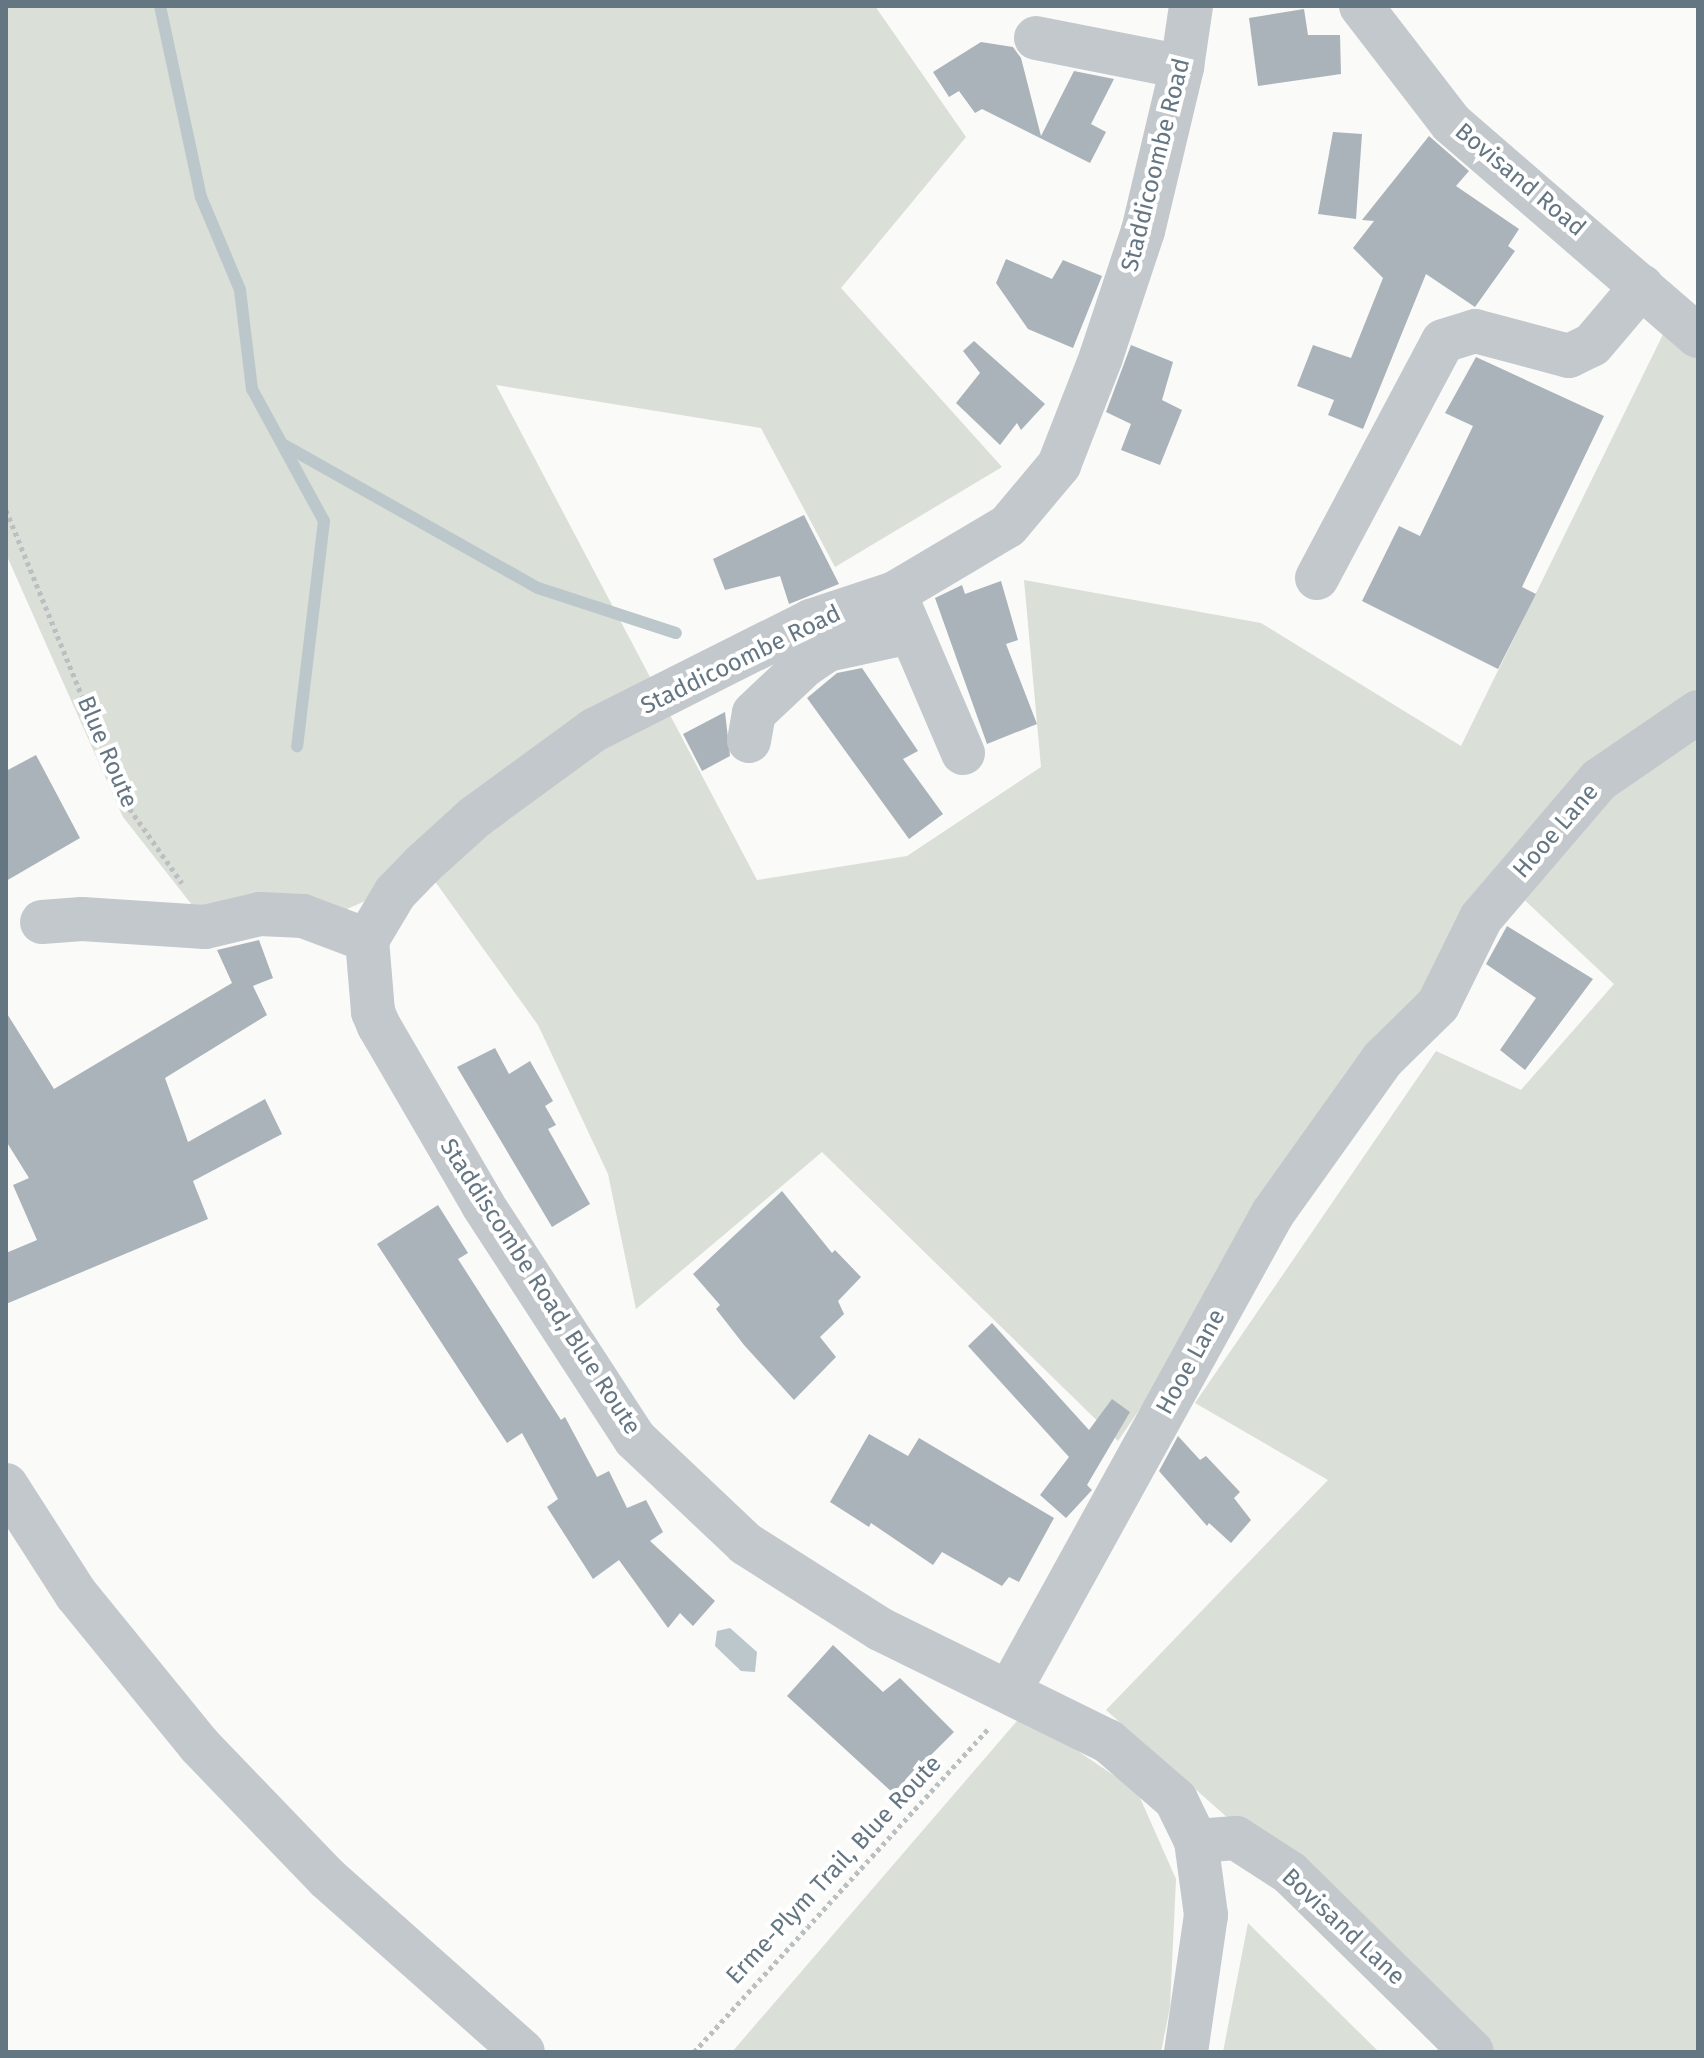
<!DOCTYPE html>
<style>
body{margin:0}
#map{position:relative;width:1704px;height:2058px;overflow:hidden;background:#fafaf8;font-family:"Fira Sans",sans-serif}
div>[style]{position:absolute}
.green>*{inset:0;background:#dadfd7}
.water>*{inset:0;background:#bbc7cb}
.stream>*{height:12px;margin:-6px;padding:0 6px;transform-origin:6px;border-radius:6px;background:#bbc7cb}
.building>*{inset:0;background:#aab3b9}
.path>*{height:5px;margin-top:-2.5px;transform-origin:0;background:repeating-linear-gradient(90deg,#bbbfc2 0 4px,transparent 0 8px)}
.minor>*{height:44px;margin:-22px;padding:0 22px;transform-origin:22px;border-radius:22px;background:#c3c8cc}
span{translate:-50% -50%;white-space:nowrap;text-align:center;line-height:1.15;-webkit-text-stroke:8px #fff;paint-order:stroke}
.street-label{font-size:24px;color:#657683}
.frame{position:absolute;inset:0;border:8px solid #657683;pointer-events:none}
</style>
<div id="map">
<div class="green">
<i style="clip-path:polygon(6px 6px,875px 6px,966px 137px,841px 288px,1002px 467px,835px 567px,761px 428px,496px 385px,757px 880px,907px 856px,1041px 767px,1024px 580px,1261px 623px,1461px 746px,1673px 314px,1698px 336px,1698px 2052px,1440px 2052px,1290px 1873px,1106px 1710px,1328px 1480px,1195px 1403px,1436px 1051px,1521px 1090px,1614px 984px,1516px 892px,1273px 1213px,1118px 1441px,822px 1152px,636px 1309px,608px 1174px,538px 1025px,429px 873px,322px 920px,192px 905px,123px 817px,6px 554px)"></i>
<i style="clip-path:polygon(1023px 1714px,1137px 1791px,1176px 1879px,1170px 2007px,1161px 2052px,732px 2052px)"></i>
<i style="clip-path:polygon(1248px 1923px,1379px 2052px,1223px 2052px)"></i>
</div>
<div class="water">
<i style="clip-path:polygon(730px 1628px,757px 1652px,755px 1672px,741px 1671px,715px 1646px,717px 1631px)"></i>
</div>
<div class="stream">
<i style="left:160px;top:6px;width:195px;rotate:77.9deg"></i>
<i style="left:201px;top:197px;width:101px;rotate:67.2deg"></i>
<i style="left:240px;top:290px;width:100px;rotate:83.1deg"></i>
<i style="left:252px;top:389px;width:150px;rotate:61.4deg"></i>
<i style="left:324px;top:521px;width:227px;rotate:96.8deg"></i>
<i style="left:284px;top:445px;width:291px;rotate:29.4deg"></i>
<i style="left:538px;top:588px;width:145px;rotate:18.1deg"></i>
</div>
<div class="building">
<i style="clip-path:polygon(1304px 9px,1308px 35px,1340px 35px,1341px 74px,1258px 86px,1249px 18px)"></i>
<i style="clip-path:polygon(981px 42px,1013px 47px,1021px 58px,1041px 136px,1074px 71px,1114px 79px,1091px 124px,1106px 132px,1090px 163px,982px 109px,975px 113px,959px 91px,949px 97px,933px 72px)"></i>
<i style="clip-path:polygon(1333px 132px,1362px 134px,1356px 219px,1318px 214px)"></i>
<i style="clip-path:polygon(1429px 136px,1469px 171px,1456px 186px,1519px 229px,1508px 246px,1515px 251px,1475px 307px,1426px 274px,1363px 429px,1328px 415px,1334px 400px,1297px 386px,1313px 345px,1351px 358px,1383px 278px,1353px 248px,1374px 221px,1362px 220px)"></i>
<i style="clip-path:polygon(1006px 259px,1052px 279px,1063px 260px,1102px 276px,1073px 348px,1028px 329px,996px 283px)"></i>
<i style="clip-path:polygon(974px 341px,1045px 404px,1021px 430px,1017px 423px,1000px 445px,956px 403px,980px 373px,963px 351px)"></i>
<i style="clip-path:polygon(1131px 345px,1173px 362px,1162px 400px,1182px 410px,1160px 465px,1121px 450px,1131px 424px,1106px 412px)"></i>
<i style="clip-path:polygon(1476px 357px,1604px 416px,1522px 587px,1536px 594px,1498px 669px,1362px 601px,1399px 526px,1420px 536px,1473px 426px,1445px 413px)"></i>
<i style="clip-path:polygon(804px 515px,839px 584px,789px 604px,780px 576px,725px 590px,713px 559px)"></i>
<i style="clip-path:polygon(1001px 581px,1018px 640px,1006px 644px,1037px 724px,987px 744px,935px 598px,962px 585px,965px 594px)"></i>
<i style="clip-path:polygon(862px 668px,918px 751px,903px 759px,943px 814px,909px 839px,807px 698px,837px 673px)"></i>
<i style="clip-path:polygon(725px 712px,730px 756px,702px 771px,683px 734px)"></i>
<i style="clip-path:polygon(36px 755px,80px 838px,6px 881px,6px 771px)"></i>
<i style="clip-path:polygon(1507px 926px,1593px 979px,1525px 1070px,1500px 1050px,1536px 998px,1486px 964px)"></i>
<i style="clip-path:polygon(259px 940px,273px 978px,253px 986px,267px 1015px,165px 1078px,188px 1142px,265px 1099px,282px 1134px,193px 1181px,208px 1219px,6px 1304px,6px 1253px,37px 1240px,13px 1185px,29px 1178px,6px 1141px,6px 1012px,54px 1089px,232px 983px,217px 950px)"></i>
<i style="clip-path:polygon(495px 1048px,509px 1074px,530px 1061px,553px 1101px,545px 1106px,556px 1125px,548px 1129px,590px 1204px,552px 1227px,457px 1067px)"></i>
<i style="clip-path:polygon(782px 1191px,832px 1253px,835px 1250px,861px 1277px,838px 1301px,844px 1314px,820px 1337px,836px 1357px,794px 1400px,744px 1345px,716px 1309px,720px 1305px,693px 1274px)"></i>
<i style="clip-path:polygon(438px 1205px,468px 1253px,458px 1259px,561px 1420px,565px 1417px,597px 1477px,609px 1471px,627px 1508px,646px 1500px,663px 1532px,650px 1541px,715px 1601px,693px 1626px,680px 1613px,668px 1628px,619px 1560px,593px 1579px,547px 1507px,558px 1499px,522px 1433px,507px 1443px,377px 1244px)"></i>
<i style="clip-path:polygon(992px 1323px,1089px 1430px,1112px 1399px,1130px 1412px,1087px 1485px,1092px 1490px,1066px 1518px,1040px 1495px,1069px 1457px,968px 1346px)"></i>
<i style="clip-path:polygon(869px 1434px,908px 1456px,919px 1438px,1054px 1518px,1019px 1582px,1009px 1577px,1002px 1586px,942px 1552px,933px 1565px,871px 1523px,869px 1527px,830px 1502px)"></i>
<i style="clip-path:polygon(1178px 1436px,1200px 1460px,1206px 1456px,1240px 1492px,1234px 1498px,1251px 1520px,1231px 1543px,1209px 1523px,1207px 1526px,1159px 1471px)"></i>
<i style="clip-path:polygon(833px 1645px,883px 1692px,900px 1678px,954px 1732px,893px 1793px,787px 1696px)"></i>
</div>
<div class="path">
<i style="left:6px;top:510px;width:315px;rotate:67.8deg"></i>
<i style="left:125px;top:802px;width:99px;rotate:54.9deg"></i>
<i style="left:694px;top:2052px;width:440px;rotate:-47.7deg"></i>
</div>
<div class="minor">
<i style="left:1361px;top:6px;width:148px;rotate:52.4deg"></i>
<i style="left:1451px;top:123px;width:326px;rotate:40.8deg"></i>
<i style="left:1036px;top:38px;width:149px;rotate:11.2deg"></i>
<i style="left:1317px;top:578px;width:268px;rotate:-62deg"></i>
<i style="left:1443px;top:341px;width:34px;rotate:-17deg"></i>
<i style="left:1475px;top:331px;width:97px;rotate:14.9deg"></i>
<i style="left:1569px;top:356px;width:25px;rotate:-26deg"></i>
<i style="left:1592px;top:345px;width:77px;rotate:-49.7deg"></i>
<i style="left:900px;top:606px;width:160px;rotate:66.8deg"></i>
<i style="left:749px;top:741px;width:28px;rotate:-80deg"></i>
<i style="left:754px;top:713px;width:70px;rotate:-43.3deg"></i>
<i style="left:805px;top:665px;width:27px;rotate:-34deg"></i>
<i style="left:827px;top:650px;width:85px;rotate:-12.2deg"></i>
<i style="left:42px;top:922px;width:40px;rotate:-4.3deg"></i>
<i style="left:82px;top:919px;width:123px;rotate:3.7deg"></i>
<i style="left:205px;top:927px;width:57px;rotate:-13.3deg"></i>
<i style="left:260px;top:914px;width:43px;rotate:2.7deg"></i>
<i style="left:303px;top:916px;width:68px;rotate:20.6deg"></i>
<i style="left:367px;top:940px;width:72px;rotate:85.2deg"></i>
<i style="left:373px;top:1012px;width:15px;rotate:67deg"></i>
<i style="left:379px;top:1026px;width:207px;rotate:59.8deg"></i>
<i style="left:483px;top:1205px;width:279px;rotate:57deg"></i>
<i style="left:635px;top:1439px;width:153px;rotate:43.4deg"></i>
<i style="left:746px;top:1544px;width:159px;rotate:32.4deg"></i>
<i style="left:880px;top:1629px;width:254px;rotate:26.2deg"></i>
<i style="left:1108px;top:1741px;width:90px;rotate:40.9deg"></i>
<i style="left:1176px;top:1800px;width:46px;rotate:64deg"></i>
<i style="left:1196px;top:1841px;width:75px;rotate:82.3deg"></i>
<i style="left:1206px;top:1915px;width:138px;rotate:98.3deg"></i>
<i style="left:367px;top:940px;width:55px;rotate:-59.2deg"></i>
<i style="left:395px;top:893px;width:39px;rotate:-46deg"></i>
<i style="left:422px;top:865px;width:72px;rotate:-42.2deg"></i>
<i style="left:475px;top:817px;width:147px;rotate:-36.2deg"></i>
<i style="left:594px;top:730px;width:243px;rotate:-26.7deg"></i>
<i style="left:811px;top:621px;width:89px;rotate:-18.4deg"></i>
<i style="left:895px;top:593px;width:131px;rotate:-30.7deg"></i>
<i style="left:1008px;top:526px;width:80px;rotate:-50.1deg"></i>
<i style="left:1059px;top:465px;width:116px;rotate:-68.7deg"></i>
<i style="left:1101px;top:357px;width:133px;rotate:-71.6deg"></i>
<i style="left:1143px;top:231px;width:169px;rotate:-76.6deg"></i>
<i style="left:1182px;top:67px;width:62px;rotate:-81.6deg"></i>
<i style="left:6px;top:1485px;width:130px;rotate:57.3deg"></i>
<i style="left:76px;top:1594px;width:195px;rotate:50.8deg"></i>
<i style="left:199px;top:1745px;width:185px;rotate:46.1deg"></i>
<i style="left:327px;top:1878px;width:262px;rotate:41.6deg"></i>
<i style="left:1010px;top:1690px;width:545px;rotate:-61.13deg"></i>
<i style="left:1273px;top:1213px;width:189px;rotate:-54.5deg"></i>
<i style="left:1383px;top:1059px;width:77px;rotate:-44.5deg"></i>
<i style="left:1438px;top:1005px;width:97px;rotate:-63.7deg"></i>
<i style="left:1481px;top:918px;width:182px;rotate:-49.5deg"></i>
<i style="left:1599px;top:780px;width:120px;rotate:-34.5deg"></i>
<i style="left:1196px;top:1841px;width:40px;rotate:-4.3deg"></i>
<i style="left:1236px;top:1838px;width:64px;rotate:32.9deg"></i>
<i style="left:1290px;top:1873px;width:255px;rotate:44.5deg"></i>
</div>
<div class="street-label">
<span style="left:1156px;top:165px;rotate:-76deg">Staddicoombe Road</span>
<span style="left:1520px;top:180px;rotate:40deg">Bovisand Road</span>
<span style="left:741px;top:660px;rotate:-26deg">Staddicoombe Road</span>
<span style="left:107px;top:752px;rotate:67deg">Blue Route</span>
<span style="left:1556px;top:831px;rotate:-49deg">Hooe Lane</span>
<span style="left:540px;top:1287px;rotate:57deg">Staddiscombe Road, Blue Route</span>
<span style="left:1191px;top:1362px;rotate:-61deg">Hooe Lane</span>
<span style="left:834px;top:1870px;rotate:-47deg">Erme-Plym Trail, Blue Route</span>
<span style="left:1343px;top:1927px;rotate:43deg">Bovisand Lane</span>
</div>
<div class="frame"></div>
</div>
